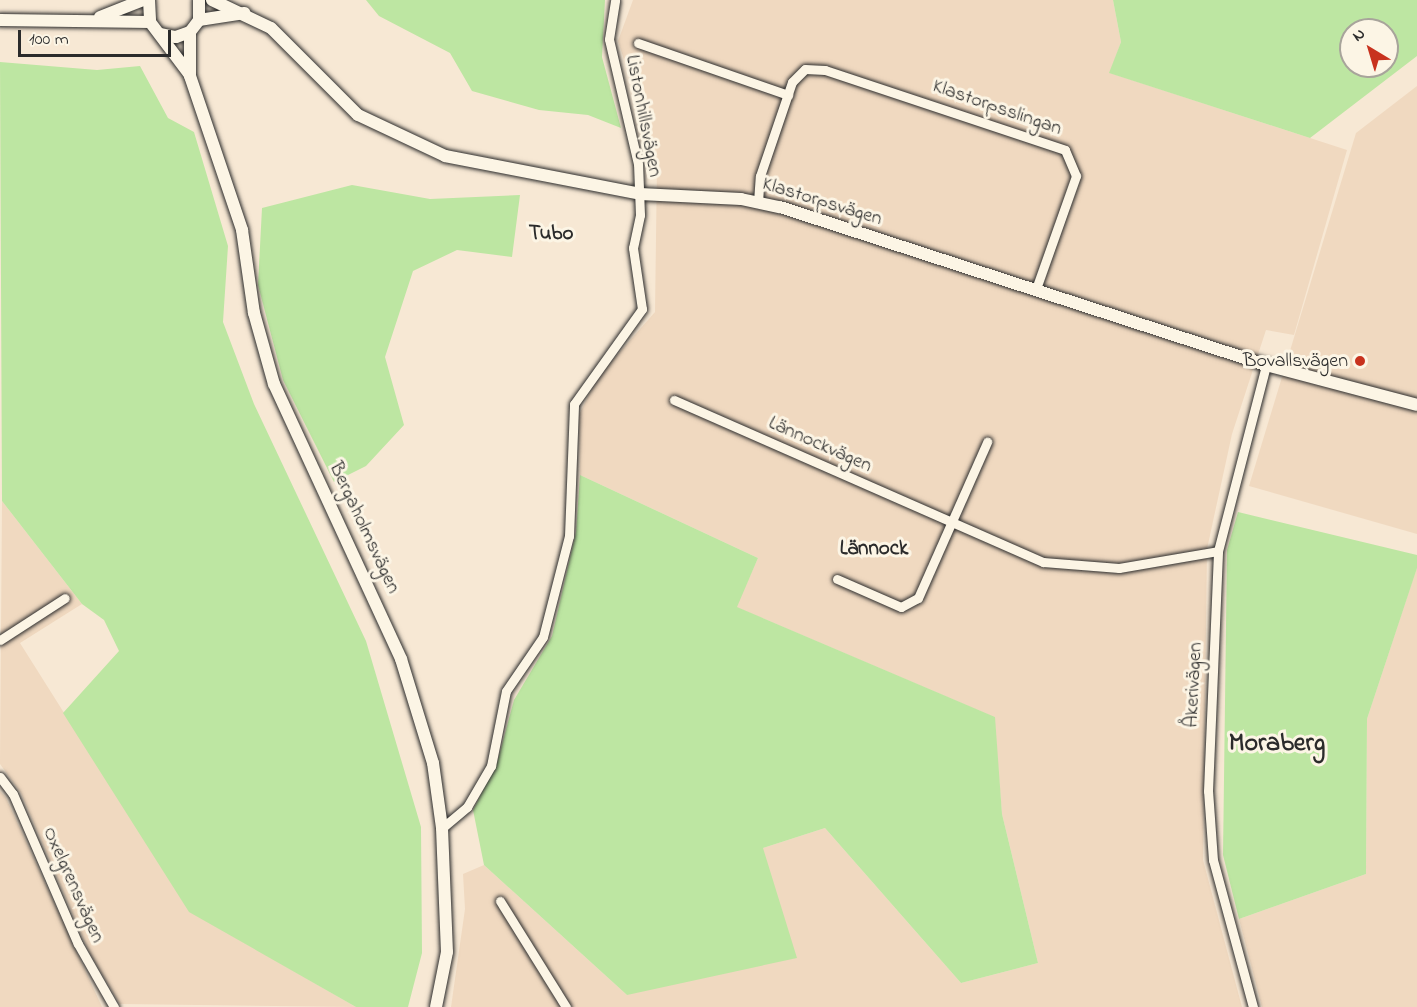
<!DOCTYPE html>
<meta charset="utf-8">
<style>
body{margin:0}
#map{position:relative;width:1417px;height:1007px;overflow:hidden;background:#f7e8d4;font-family:"Indie Flower",sans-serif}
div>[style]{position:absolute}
.built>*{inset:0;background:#f0d9c0}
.green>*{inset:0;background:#bde6a2}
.roads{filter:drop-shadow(0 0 2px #2b2b2b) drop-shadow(0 0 2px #2b2b2b)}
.street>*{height:9px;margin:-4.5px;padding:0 4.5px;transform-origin:4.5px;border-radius:4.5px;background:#fcf5e5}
.secondary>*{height:12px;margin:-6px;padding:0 6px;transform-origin:6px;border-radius:6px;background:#fcf5e5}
.dots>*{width:16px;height:16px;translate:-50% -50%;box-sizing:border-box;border:3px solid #fcf5e5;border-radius:50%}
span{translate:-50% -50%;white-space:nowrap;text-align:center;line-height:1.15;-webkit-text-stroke:6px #fcf5e5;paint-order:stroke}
.street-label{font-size:20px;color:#2b2b2b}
.poi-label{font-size:20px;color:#2b2b2b}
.right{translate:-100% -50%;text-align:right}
.neighbourhood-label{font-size:21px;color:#2b2b2b;font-weight:700}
.district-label{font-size:26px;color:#2b2b2b;font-weight:700}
.north{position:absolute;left:1339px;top:18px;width:60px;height:60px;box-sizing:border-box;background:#fcf5e5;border:2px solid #a8a49b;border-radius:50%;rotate:322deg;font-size:16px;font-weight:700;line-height:24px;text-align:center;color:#2b2b2b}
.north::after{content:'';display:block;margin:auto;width:21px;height:27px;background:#c8321e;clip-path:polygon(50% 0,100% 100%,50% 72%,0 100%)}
.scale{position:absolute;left:18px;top:30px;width:153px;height:27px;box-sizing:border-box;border:3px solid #2b2b2b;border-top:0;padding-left:8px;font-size:18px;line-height:21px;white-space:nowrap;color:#2b2b2b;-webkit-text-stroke:4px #fcf5e5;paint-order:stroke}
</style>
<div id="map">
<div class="built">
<i style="clip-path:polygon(633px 0,1113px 0,1121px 42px,1110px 73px,1347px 150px,1294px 335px,1266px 330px,1232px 434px,1207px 549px,1203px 860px,1242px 1007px,451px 1007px,465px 909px,463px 874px,484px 865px,627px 995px,763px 848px,825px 828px,961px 983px,1038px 963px,1002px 814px,994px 717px,736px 607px,758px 558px,580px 475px,579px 415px,597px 378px,655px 312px,657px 163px,618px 41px)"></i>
<i style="clip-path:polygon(1417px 86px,1417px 534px,1249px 486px,1356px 133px)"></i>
<i style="clip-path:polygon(2px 501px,82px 604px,20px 643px,189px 911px,356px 1007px,120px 1004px,90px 954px,21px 793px,0 764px)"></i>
<i style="clip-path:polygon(1417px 567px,1417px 1007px,1262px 1007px,1239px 919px,1366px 874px,1367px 719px)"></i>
<i style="clip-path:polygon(0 791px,6px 798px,102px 1007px,0 1007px)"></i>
</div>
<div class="green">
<i style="clip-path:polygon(366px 0,605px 0,602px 57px,621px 128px,588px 115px,539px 110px,472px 91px,450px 53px,379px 16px)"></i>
<i style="clip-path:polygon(evenodd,1113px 0,1417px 0,1417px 56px,1310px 138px,1109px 73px,1121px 42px,1113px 0,1351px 30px,1387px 30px,1387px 66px,1351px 66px,1351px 30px)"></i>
<i style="clip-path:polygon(0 62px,97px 70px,140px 66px,168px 118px,194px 132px,228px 246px,223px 322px,254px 404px,366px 641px,421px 827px,422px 953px,408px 1007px,356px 1007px,189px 912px,63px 713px,119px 651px,104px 620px,82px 604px,2px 501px)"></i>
<i style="clip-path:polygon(352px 185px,430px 199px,520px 195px,512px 257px,457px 250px,413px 271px,385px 357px,404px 425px,366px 466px,334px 482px,283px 380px,258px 285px,262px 208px)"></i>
<i style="clip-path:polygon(580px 475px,758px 558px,737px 607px,995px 717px,1002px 814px,1038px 963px,961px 983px,825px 828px,763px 848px,797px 958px,627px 995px,484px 865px,473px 810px,497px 763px,514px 700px,552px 636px,576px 532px)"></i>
<i style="clip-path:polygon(1238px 512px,1417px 555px,1417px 568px,1367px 719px,1366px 874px,1239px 919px,1223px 855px,1227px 550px)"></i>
</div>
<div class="roads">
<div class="street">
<i style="left:638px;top:43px;width:159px;rotate:19.1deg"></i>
<i style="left:758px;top:202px;width:26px;rotate:-86deg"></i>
<i style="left:760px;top:176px;width:99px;rotate:-71.2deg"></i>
<i style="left:792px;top:82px;width:18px;rotate:-45deg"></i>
<i style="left:805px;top:69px;width:20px;rotate:3deg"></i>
<i style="left:825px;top:70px;width:253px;rotate:18.4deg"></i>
<i style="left:1065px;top:150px;width:28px;rotate:67deg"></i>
<i style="left:1076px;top:176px;width:120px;rotate:109.5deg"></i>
<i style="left:674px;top:400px;width:403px;rotate:23.7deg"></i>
<i style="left:1043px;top:562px;width:76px;rotate:4.5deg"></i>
<i style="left:1119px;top:568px;width:100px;rotate:-9.7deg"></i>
<i style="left:837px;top:579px;width:70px;rotate:23.6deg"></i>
<i style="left:901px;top:607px;width:19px;rotate:-28deg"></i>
<i style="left:918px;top:598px;width:171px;rotate:-66.1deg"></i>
<i style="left:0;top:640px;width:77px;rotate:-32.9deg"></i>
<i style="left:0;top:777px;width:21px;rotate:53deg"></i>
<i style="left:13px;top:794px;width:163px;rotate:66.6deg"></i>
<i style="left:78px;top:944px;width:73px;rotate:60.3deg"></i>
<i style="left:442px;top:828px;width:33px;rotate:-40deg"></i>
<i style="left:467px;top:807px;width:48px;rotate:-59.7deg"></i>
<i style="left:491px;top:766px;width:76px;rotate:-78.7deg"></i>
<i style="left:506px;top:691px;width:65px;rotate:-55.6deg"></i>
<i style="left:543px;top:637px;width:104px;rotate:-75.6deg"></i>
<i style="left:569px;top:536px;width:132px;rotate:-87.8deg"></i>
<i style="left:574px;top:404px;width:117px;rotate:-54.4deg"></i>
<i style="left:642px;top:309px;width:62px;rotate:-98.4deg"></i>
<i style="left:633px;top:248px;width:34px;rotate:-78deg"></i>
<i style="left:640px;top:215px;width:51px;rotate:-92.2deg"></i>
<i style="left:638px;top:164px;width:128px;rotate:-103.1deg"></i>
<i style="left:609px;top:39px;width:39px;rotate:-81deg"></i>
<i style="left:500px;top:901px;width:125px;rotate:58.1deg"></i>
<i style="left:1253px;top:1007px;width:152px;rotate:-105.2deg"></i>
<i style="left:1213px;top:860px;width:69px;rotate:-94.1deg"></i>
<i style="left:1208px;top:791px;width:240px;rotate:-87.6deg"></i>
<i style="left:1218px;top:551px;width:192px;rotate:-75.5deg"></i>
</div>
<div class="secondary">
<i style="left:149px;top:0;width:22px;rotate:87deg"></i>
<i style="left:150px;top:22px;width:66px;rotate:53deg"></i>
<i style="left:212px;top:0;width:65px;rotate:25.4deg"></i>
<i style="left:271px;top:28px;width:123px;rotate:45deg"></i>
<i style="left:358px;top:115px;width:96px;rotate:25.2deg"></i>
<i style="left:445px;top:156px;width:199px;rotate:11deg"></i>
<i style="left:640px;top:194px;width:101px;rotate:2.8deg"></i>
<i style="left:741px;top:199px;width:40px;rotate:12deg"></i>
<i style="left:780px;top:207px;width:511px;rotate:18.01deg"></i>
<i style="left:1266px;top:365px;width:156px;rotate:14.8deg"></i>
<i style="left:100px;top:17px;width:46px;rotate:-21.6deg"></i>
<i style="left:0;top:20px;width:150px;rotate:0.8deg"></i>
<i style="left:199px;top:20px;width:46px;rotate:-8.8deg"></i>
<i style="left:190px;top:32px;width:44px;rotate:90deg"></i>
<i style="left:190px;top:76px;width:163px;rotate:71.3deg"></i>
<i style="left:242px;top:230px;width:84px;rotate:81.8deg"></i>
<i style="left:254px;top:313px;width:74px;rotate:74.3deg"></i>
<i style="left:274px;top:384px;width:303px;rotate:65.2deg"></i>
<i style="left:401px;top:659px;width:109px;rotate:72.9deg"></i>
<i style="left:433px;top:763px;width:66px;rotate:82.1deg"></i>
<i style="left:442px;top:828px;width:124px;rotate:87.7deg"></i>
<i style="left:447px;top:952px;width:56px;rotate:101.3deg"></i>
<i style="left:160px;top:34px;width:16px;rotate:11deg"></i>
<i style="left:176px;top:37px;width:15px;rotate:-20deg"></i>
<i style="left:190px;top:32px;width:15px;rotate:-53deg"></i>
<i style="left:199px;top:20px;width:20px;rotate:-90deg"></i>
</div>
</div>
<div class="dots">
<i style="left:1360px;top:361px;background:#c8321e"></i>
</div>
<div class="street-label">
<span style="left:997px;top:108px;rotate:19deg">Klastorpsslingan</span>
<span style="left:643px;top:116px;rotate:79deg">Listonhillsvägen</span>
<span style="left:822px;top:202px;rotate:17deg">Klastorpsvägen</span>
<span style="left:820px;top:445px;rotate:24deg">Lännockvägen</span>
<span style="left:364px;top:528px;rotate:65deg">Bergaholmsvägen</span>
<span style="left:1194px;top:685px;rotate:-87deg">Åkerivägen</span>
<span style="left:73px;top:885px;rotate:66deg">Oxelgrensvägen</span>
</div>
<div class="poi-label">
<span class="right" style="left:1348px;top:361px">Bovallsvägen</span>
</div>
<div class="neighbourhood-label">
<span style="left:551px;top:234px">Tubo</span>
<span style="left:874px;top:549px">Lännock</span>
</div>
<div class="district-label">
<span style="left:1277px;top:745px">Moraberg</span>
</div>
<div class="north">N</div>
<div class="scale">100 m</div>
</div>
